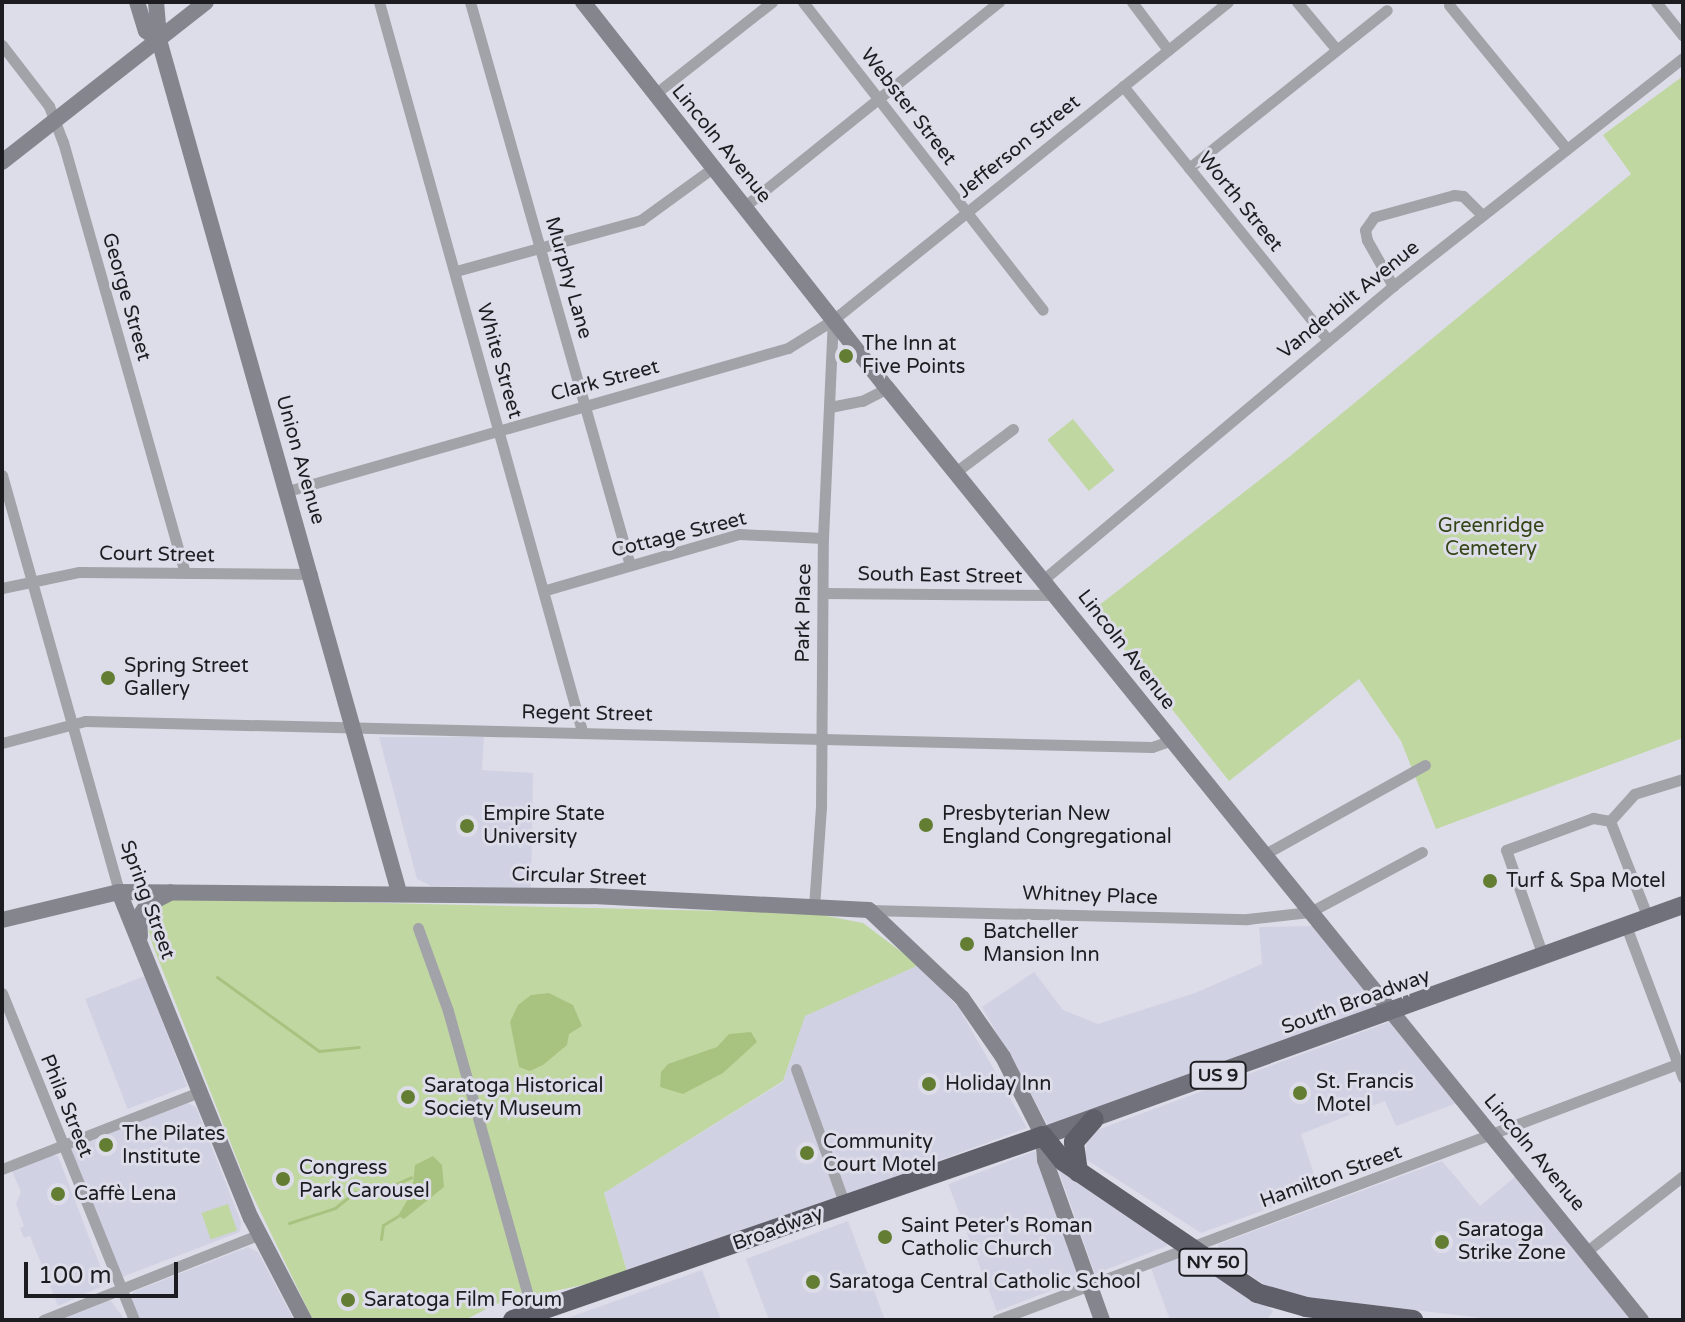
<!DOCTYPE html>
<meta charset="utf-8">
<style>
body{margin:0}
#map{position:relative;width:1685px;height:1322px;overflow:hidden;background:#dddde9;font-family:"Varela Round",sans-serif}
div>[style]{position:absolute}
.built>*{inset:0;background:#d1d1e4;transform-origin:0 0}
.green>*{inset:0;background:#c1d7a2;transform-origin:0 0}
.water>*{inset:0;background:#a8c380}
.stream>*{height:3px;margin:-1.5px;padding:0 1.5px;transform-origin:1.5px;border-radius:1.5px;background:#a8c380}
.street>*{height:11px;margin:-5.5px;padding:0 5.5px;transform-origin:5.5px;border-radius:5.5px;background:#a2a3a8}
.secondary>*{height:16px;margin:-8px;padding:0 8px;transform-origin:8px;border-radius:8px;background:#85868d}
.primary>*{height:18px;margin:-9px;padding:0 9px;transform-origin:9px;border-radius:9px;background:#70717a}
.highway>*{height:20px;margin:-10px;padding:0 10px;transform-origin:10px;border-radius:10px;background:#5f5f69}
.dots>*{width:22px;height:22px;translate:-50% -50%;box-sizing:border-box;border:4px solid #dddde9;border-radius:50%}
span{translate:-50% -50%;white-space:nowrap;text-align:center;line-height:1.15;-webkit-text-stroke:6px #dddde9;paint-order:stroke}
.shield-label span{padding:2px 6px;background:#dddde9;border:2px solid;border-radius:6px;-webkit-text-stroke-width:0}
.shield-label{font-size:18px;color:#1c1c21;font-weight:700}
.street-label{font-size:20px;color:#1c1c21}
.poi-label{font-size:20px;color:#1c1c21}
.left{translate:0 -50%;text-align:left}
.park-label{font-size:20px;color:#354616}
.frame{position:absolute;inset:0;border:4px solid #1c1c21;pointer-events:none}
.scale{position:absolute;left:24px;top:1262px;width:154px;height:36px;box-sizing:border-box;border:4px solid #1c1c21;border-top:0;padding-left:10px;font-size:24px;line-height:28px;white-space:nowrap;color:#1c1c21;-webkit-text-stroke:6px #dddde9;paint-order:stroke}
</style>
<div id="map">
<div class="built">
<i style="clip-path:polygon(379px 737px,484px 737px,482px 770px,533px 773px,531px 888px,431px 886px,417px 879px)"></i>
<i style="clip-path:polygon(1313px 926px,1376px 1003px,1374px 1008px,1048px 1125px,982px 1007px,1034px 972px,1063px 1010px,1098px 1024px,1195px 993px,1262px 964px,1259px 927px)"></i>
<i style="clip-path:polygon(919px 965px,959px 1008px,1027px 1128px,628px 1275px,604px 1193px,783px 1082px,804px 1016px)"></i>
<i style="left:145px;top:976px;width:118px;height:64px;rotate:69deg"></i>
<i style="clip-path:polygon(1389px 1022px,1457px 1103px,1396px 1126px,1385px 1101px,1301px 1134px,1319px 1190px,1201px 1233px,1084px 1158px,1089px 1133px)"></i>
<i style="clip-path:polygon(187px 1103px,196px 1107px,241px 1222px,240px 1232px,122px 1277px,71px 1149px)"></i>
<i style="left:1035px;top:1151px;width:136px;height:93px;rotate:69deg"></i>
<i style="clip-path:polygon(51px 1155px,58px 1156px,107px 1284px,58px 1306px,30px 1236px,24px 1238px,20px 1228px,24px 1226px,16px 1204px,21px 1192px,12px 1171px)"></i>
<i style="clip-path:polygon(1442px 1161px,1480px 1206px,1516px 1176px,1631px 1320px,1498px 1320px,1314px 1298px,1270px 1289px,1217px 1251px,1219px 1244px)"></i>
<i style="clip-path:polygon(1058px 1169px,1167px 1240px,1167px 1246px,1095px 1274px)"></i>
<i style="clip-path:polygon(848px 1221px,885px 1320px,769px 1320px,746px 1259px)"></i>
<i style="clip-path:polygon(248px 1247px,258px 1252px,294px 1320px,141px 1320px,131px 1300px,133px 1292px)"></i>
<i style="clip-path:polygon(1187px 1254px,1273px 1311px,1267px 1320px,1170px 1320px,1151px 1268px)"></i>
<i style="clip-path:polygon(702px 1270px,721px 1320px,562px 1320px)"></i>
<i style="clip-path:polygon(111px 1301px,125px 1320px,61px 1320px,108px 1301px)"></i>
</div>
<div class="green">
<i style="clip-path:polygon(1683px 76px,1683px 738px,1436px 829px,1401px 741px,1359px 679px,1229px 781px,1093px 610px,1289px 457px,1631px 174px,1603px 135px)"></i>
<i style="left:1073px;top:419px;width:66px;height:33px;rotate:51deg"></i>
<i style="clip-path:polygon(169px 898px,811px 913px,863px 923px,919px 965px,805px 1016px,783px 1081px,604px 1193px,628px 1275px,496px 1304px,465px 1320px,313px 1320px,246px 1182px,153px 946px,146px 921px,151px 907px)"></i>
<i style="left:228px;top:1204px;width:28px;height:28px;rotate:71deg"></i>
</div>
<div class="water">
<i style="clip-path:polygon(549px 993px,573px 1005px,582px 1026px,569px 1034px,567px 1045px,543px 1065px,530px 1071px,519px 1067px,510px 1022px,518px 1005px,531px 995px)"></i>
<i style="clip-path:polygon(751px 1032px,757px 1042px,723px 1073px,683px 1094px,660px 1087px,661px 1072px,668px 1064px,717px 1047px,729px 1034px)"></i>
<i style="clip-path:polygon(433px 1156px,442px 1165px,444px 1187px,404px 1219px,398px 1216px,412px 1192px,415px 1165px)"></i>
</div>
<div class="stream">
<i style="left:217px;top:977px;width:126px;rotate:36deg"></i>
<i style="left:319px;top:1051px;width:40px;rotate:-5.7deg"></i>
<i style="left:289px;top:1223px;width:48px;rotate:-18.1deg"></i>
<i style="left:335px;top:1208px;width:26px;rotate:-39deg"></i>
<i style="left:355px;top:1192px;width:23px"></i>
<i style="left:378px;top:1192px;width:36px;rotate:-24deg"></i>
<i style="left:381px;top:1239px;width:14px;rotate:-82deg"></i>
<i style="left:383px;top:1225px;width:17px;rotate:-31deg"></i>
</div>
<div class="street">
<i style="left:379px;top:2px;width:757px;rotate:74.44deg"></i>
<i style="left:470px;top:2px;width:585px;rotate:74.14deg"></i>
<i style="left:803px;top:2px;width:390px;rotate:52.1deg"></i>
<i style="left:1132px;top:2px;width:60px;rotate:53.1deg"></i>
<i style="left:1297px;top:2px;width:62px;rotate:50.2deg"></i>
<i style="left:1656px;top:2px;width:43px;rotate:51.5deg"></i>
<i style="left:1449px;top:5px;width:186px;rotate:50.7deg"></i>
<i style="left:2px;top:45px;width:77px;rotate:52.4deg"></i>
<i style="left:49px;top:106px;width:39px;rotate:69deg"></i>
<i style="left:63px;top:142px;width:448px;rotate:74.2deg"></i>
<i style="left:1123px;top:86px;width:326px;rotate:51.1deg"></i>
<i style="left:655px;top:94px;width:149px;rotate:-38.2deg"></i>
<i style="left:1189px;top:168px;width:253px;rotate:-38.6deg"></i>
<i style="left:745px;top:206px;width:326px;rotate:-38.8deg"></i>
<i style="left:456px;top:271px;width:192px;rotate:-15.4deg"></i>
<i style="left:641px;top:220px;width:90px;rotate:-36deg"></i>
<i style="left:1393px;top:286px;width:53px;rotate:-119.5deg"></i>
<i style="left:1367px;top:240px;width:10px;rotate:-101deg"></i>
<i style="left:1365px;top:230px;width:16px;rotate:-55deg"></i>
<i style="left:1374px;top:217px;width:83px;rotate:-15.4deg"></i>
<i style="left:1454px;top:195px;width:9px;rotate:6deg"></i>
<i style="left:1463px;top:196px;width:27px;rotate:45deg"></i>
<i style="left:830px;top:407px;width:33px;rotate:-11deg"></i>
<i style="left:862px;top:401px;width:28px;rotate:-27deg"></i>
<i style="left:957px;top:471px;width:70px;rotate:-36.9deg"></i>
<i style="left:2px;top:475px;width:433px;rotate:74.3deg"></i>
<i style="left:288px;top:491px;width:520px;rotate:-15.96deg"></i>
<i style="left:788px;top:348px;width:53px;rotate:-31.9deg"></i>
<i style="left:833px;top:320px;width:507px;rotate:-38.84deg"></i>
<i style="left:1044px;top:579px;width:456px;rotate:-40deg"></i>
<i style="left:1393px;top:286px;width:369px;rotate:-38.2deg"></i>
<i style="left:2px;top:588px;width:79px;rotate:-11.7deg"></i>
<i style="left:79px;top:572px;width:233px;rotate:0.5deg"></i>
<i style="left:546px;top:590px;width:201px;rotate:-16.2deg"></i>
<i style="left:739px;top:534px;width:84px;rotate:2.7deg"></i>
<i style="left:823px;top:593px;width:234px;rotate:0.5deg"></i>
<i style="left:2px;top:743px;width:86px;rotate:-14.8deg"></i>
<i style="left:85px;top:721px;width:1067px;rotate:1.4deg"></i>
<i style="left:1152px;top:747px;width:21px;rotate:-19deg"></i>
<i style="left:1610px;top:821px;width:104px;rotate:68.6deg"></i>
<i style="left:1610px;top:821px;width:36px;rotate:-48deg"></i>
<i style="left:1634px;top:794px;width:51px;rotate:-17deg"></i>
<i style="left:1265px;top:854px;width:183px;rotate:-29.1deg"></i>
<i style="left:814px;top:907px;width:99px;rotate:-86deg"></i>
<i style="left:821px;top:808px;width:270px;rotate:-89.6deg"></i>
<i style="left:823px;top:538px;width:218px;rotate:-87.4deg"></i>
<i style="left:869px;top:910px;width:378px;rotate:1.4deg"></i>
<i style="left:1247px;top:919px;width:63px;rotate:-6.3deg"></i>
<i style="left:1310px;top:912px;width:127px;rotate:-28.2deg"></i>
<i style="left:1626px;top:926px;width:162px;rotate:69.4deg"></i>
<i style="left:418px;top:928px;width:88px;rotate:70.1deg"></i>
<i style="left:448px;top:1011px;width:314px;rotate:74.3deg"></i>
<i style="left:1543px;top:956px;width:112px;rotate:-109.2deg"></i>
<i style="left:1506px;top:850px;width:93px;rotate:-20.2deg"></i>
<i style="left:1593px;top:818px;width:17px;rotate:10deg"></i>
<i style="left:2px;top:993px;width:353px;rotate:68deg"></i>
<i style="left:796px;top:1069px;width:145px;rotate:70.2deg"></i>
<i style="left:2px;top:1169px;width:212px;rotate:-21.3deg"></i>
<i style="left:1587px;top:1251px;width:122px;rotate:-38deg"></i>
<i style="left:43px;top:1320px;width:231px;rotate:-21.6deg"></i>
<i style="left:997px;top:1320px;width:727px;rotate:-20.63deg"></i>
</div>
<div class="secondary">
<i style="left:137px;top:2px;width:30px;rotate:73deg"></i>
<i style="left:146px;top:31px;width:16px;rotate:35deg"></i>
<i style="left:156px;top:2px;width:38px;rotate:85deg"></i>
<i style="left:159px;top:40px;width:885px;rotate:74.27deg"></i>
<i style="left:583px;top:2px;width:491px;rotate:51.8deg"></i>
<i style="left:887px;top:388px;width:1199px;rotate:51.03deg"></i>
<i style="left:2px;top:162px;width:259px;rotate:-38.1deg"></i>
<i style="left:119px;top:892px;width:352px;rotate:68deg"></i>
<i style="left:251px;top:1218px;width:115px;rotate:62.5deg"></i>
<i style="left:2px;top:920px;width:120px;rotate:-13.5deg"></i>
<i style="left:119px;top:892px;width:474px;rotate:0.5deg"></i>
<i style="left:593px;top:896px;width:276px;rotate:2.9deg"></i>
<i style="left:869px;top:910px;width:128px;rotate:43.4deg"></i>
<i style="left:962px;top:998px;width:72px;rotate:55.2deg"></i>
<i style="left:1003px;top:1057px;width:89px;rotate:63.1deg"></i>
<i style="left:1043px;top:1136px;width:24px;rotate:85deg"></i>
<i style="left:1045px;top:1160px;width:170px;rotate:70.4deg"></i>
<i style="left:140px;top:936px;width:19px;rotate:-93deg"></i>
<i style="left:139px;top:917px;width:14px;rotate:-56deg"></i>
<i style="left:147px;top:905px;width:27px;rotate:-28deg"></i>
</div>
<div class="primary">
<i style="left:1043px;top:1136px;width:680px;rotate:-19.85deg"></i>
</div>
<div class="highway">
<i style="left:1078px;top:1172px;width:30px;rotate:-98deg"></i>
<i style="left:1074px;top:1142px;width:30px;rotate:-49deg"></i>
<i style="left:513px;top:1320px;width:561px;rotate:-19.15deg"></i>
<i style="left:1043px;top:1136px;width:32px;rotate:51deg"></i>
<i style="left:1063px;top:1161px;width:235px;rotate:34.2deg"></i>
<i style="left:1257px;top:1293px;width:51px;rotate:15.9deg"></i>
<i style="left:1306px;top:1307px;width:108px;rotate:6.9deg"></i>
</div>
<div class="dots">
<i style="left:846px;top:356px;background:#637e32"></i>
<i style="left:108px;top:678px;background:#637e32"></i>
<i style="left:926px;top:825px;background:#637e32"></i>
<i style="left:467px;top:826px;background:#637e32"></i>
<i style="left:1490px;top:881px;background:#637e32"></i>
<i style="left:967px;top:944px;background:#637e32"></i>
<i style="left:929px;top:1084px;background:#637e32"></i>
<i style="left:1300px;top:1093px;background:#637e32"></i>
<i style="left:408px;top:1097px;background:#637e32"></i>
<i style="left:106px;top:1145px;background:#637e32"></i>
<i style="left:807px;top:1153px;background:#637e32"></i>
<i style="left:283px;top:1179px;background:#637e32"></i>
<i style="left:58px;top:1194px;background:#637e32"></i>
<i style="left:885px;top:1237px;background:#637e32"></i>
<i style="left:1442px;top:1242px;background:#637e32"></i>
<i style="left:813px;top:1282px;background:#637e32"></i>
<i style="left:348px;top:1300px;background:#637e32"></i>
</div>
<div class="shield-label">
<span style="left:1218px;top:1075px">US 9</span>
<span style="left:1213px;top:1262px">NY 50</span>
</div>
<div class="street-label">
<span style="left:908px;top:107px;rotate:52deg">Webster Street</span>
<span style="left:721px;top:144px;rotate:51deg">Lincoln Avenue</span>
<span style="left:1019px;top:147px;rotate:-39deg">Jefferson Street</span>
<span style="left:1240px;top:202px;rotate:51deg">Worth Street</span>
<span style="left:568px;top:278px;rotate:74deg">Murphy Lane</span>
<span style="left:126px;top:297px;rotate:74deg">George Street</span>
<span style="left:1349px;top:300px;rotate:-39deg">Vanderbilt Avenue</span>
<span style="left:499px;top:361px;rotate:74deg">White Street</span>
<span style="left:605px;top:381px;rotate:-15deg">Clark Street</span>
<span style="left:300px;top:460px;rotate:74deg">Union Avenue</span>
<span style="left:679px;top:535px;rotate:-14deg">Cottage Street</span>
<span style="left:157px;top:555px;rotate:1deg">Court Street</span>
<span style="left:940px;top:576px;rotate:1deg">South East Street</span>
<span style="left:804px;top:613px;rotate:-89deg">Park Place</span>
<span style="left:1126px;top:650px;rotate:52deg">Lincoln Avenue</span>
<span style="left:587px;top:714px;rotate:1deg">Regent Street</span>
<span style="left:579px;top:877px;rotate:2deg">Circular Street</span>
<span style="left:1090px;top:896px;rotate:2deg">Whitney Place</span>
<span style="left:147px;top:900px;rotate:70deg">Spring Street</span>
<span style="left:1356px;top:1002px;rotate:-20deg">South Broadway</span>
<span style="left:66px;top:1106px;rotate:68deg">Phila Street</span>
<span style="left:1534px;top:1153px;rotate:50deg">Lincoln Avenue</span>
<span style="left:1331px;top:1177px;rotate:-20deg">Hamilton Street</span>
<span style="left:778px;top:1229px;rotate:-20deg">Broadway</span>
</div>
<div class="poi-label">
<span class="left" style="left:862px;top:356px">The Inn at<br>Five Points</span>
<span class="left" style="left:124px;top:678px">Spring Street<br>Gallery</span>
<span class="left" style="left:483px;top:826px">Empire State<br>University</span>
<span class="left" style="left:942px;top:826px">Presbyterian New<br>England Congregational</span>
<span class="left" style="left:1506px;top:881px">Turf &amp; Spa Motel</span>
<span class="left" style="left:983px;top:944px">Batcheller<br>Mansion Inn</span>
<span class="left" style="left:1316px;top:1094px">St. Francis<br>Motel</span>
<span class="left" style="left:945px;top:1084px">Holiday Inn</span>
<span class="left" style="left:424px;top:1098px">Saratoga Historical<br>Society Museum</span>
<span class="left" style="left:122px;top:1146px">The Pilates<br>Institute</span>
<span class="left" style="left:823px;top:1154px">Community<br>Court Motel</span>
<span class="left" style="left:299px;top:1180px">Congress<br>Park Carousel</span>
<span class="left" style="left:74px;top:1194px">Caffè Lena</span>
<span class="left" style="left:901px;top:1238px">Saint Peter's Roman<br>Catholic Church</span>
<span class="left" style="left:1458px;top:1242px">Saratoga<br>Strike Zone</span>
<span class="left" style="left:829px;top:1282px">Saratoga Central Catholic School</span>
<span class="left" style="left:364px;top:1300px">Saratoga Film Forum</span>
</div>
<div class="park-label">
<span style="left:1491px;top:538px">Greenridge<br>Cemetery</span>
</div>
<div class="frame"></div>
<div class="scale">100 m</div>
</div>
